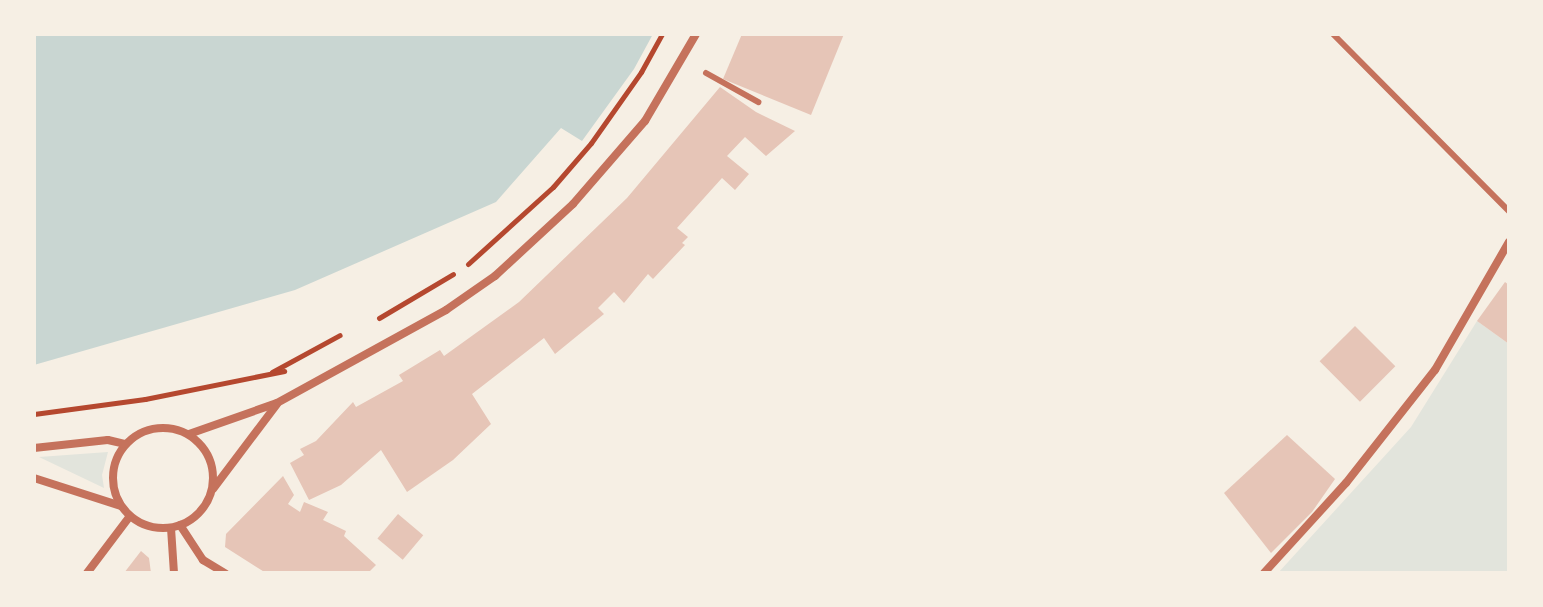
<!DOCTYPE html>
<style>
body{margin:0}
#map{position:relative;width:1543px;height:607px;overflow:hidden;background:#f6efe4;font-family:"Open Sans",sans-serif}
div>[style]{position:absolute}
.green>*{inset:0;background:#e2e4dc}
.water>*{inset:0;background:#c9d6d2}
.building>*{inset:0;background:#e6c5b7;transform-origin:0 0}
.path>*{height:5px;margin:-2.5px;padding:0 2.5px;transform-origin:2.5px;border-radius:2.5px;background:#b5482f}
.service>*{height:6px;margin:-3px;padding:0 3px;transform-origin:3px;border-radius:3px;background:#c5725c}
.minor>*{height:8px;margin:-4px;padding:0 4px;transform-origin:4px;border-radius:4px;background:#c5725c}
.minor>.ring{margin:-4px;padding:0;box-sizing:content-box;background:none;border:8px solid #c5725c;border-radius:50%}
span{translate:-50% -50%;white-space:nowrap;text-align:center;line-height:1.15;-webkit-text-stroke:6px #f6efe4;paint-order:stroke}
.frame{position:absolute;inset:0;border:36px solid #f6efe4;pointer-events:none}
</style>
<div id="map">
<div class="green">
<i style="clip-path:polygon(1477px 321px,1509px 344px,1509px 573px,1278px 573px,1411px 427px)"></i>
<i style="clip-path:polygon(108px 452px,102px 475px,104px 488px,39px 457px)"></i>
</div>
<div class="water">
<i style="clip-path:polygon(34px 34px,653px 34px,634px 69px,582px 141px,561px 128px,496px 202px,295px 290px,34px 365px)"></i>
</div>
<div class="building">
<i style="clip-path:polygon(742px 34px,844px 34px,811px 115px,723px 79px)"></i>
<i style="clip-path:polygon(720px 87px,756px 112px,795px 131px,766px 156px,745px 137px,727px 156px,749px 174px,735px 190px,722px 178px,677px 228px,688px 237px,682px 243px,685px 245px,653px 279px,648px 274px,624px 303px,614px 292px,598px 308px,604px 314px,555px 354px,544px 338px,472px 394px,491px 424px,453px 460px,407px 492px,381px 450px,341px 485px,309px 500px,290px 463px,304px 455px,300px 449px,316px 441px,353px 402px,356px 407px,403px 381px,399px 375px,440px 350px,444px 356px,519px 302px,627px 198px)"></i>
<i style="clip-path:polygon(1505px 282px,1509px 285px,1509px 344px,1477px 321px)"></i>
<i style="left:1355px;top:326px;width:57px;height:50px;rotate:45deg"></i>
<i style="clip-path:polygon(1287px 435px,1335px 479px,1312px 512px,1271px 553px,1224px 493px)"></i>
<i style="clip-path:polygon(283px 476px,294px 495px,288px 504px,300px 512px,304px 502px,328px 512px,323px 520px,346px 531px,344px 536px,376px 565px,368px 573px,266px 573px,225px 547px,226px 534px)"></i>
<i style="left:398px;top:514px;width:33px;height:32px;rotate:40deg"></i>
<i style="clip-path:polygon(141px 551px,149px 558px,151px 573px,124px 573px)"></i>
</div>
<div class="path">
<i style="left:468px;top:264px;width:115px;rotate:-42.2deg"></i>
<i style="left:553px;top:187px;width:58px;rotate:-49.2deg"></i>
<i style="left:591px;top:143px;width:87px;rotate:-54.8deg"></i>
<i style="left:641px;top:72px;width:43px;rotate:-61.1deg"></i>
<i style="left:379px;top:318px;width:86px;rotate:-30.7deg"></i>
<i style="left:272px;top:372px;width:77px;rotate:-28.6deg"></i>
<i style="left:34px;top:414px;width:112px;rotate:-7.7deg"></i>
<i style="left:145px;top:399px;width:142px;rotate:-11.4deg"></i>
</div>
<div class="service">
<i style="left:1333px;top:34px;width:250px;rotate:45.2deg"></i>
<i style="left:706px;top:73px;width:60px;rotate:29.1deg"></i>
</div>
<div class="minor">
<i class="ring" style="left:113px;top:428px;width:92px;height:92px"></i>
<i style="left:189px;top:434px;width:93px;rotate:-19.4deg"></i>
<i style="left:277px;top:403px;width:193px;rotate:-28.8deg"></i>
<i style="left:446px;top:310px;width:60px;rotate:-34.8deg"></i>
<i style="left:495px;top:276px;width:106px;rotate:-42.7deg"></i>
<i style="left:573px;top:204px;width:110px;rotate:-49.1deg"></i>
<i style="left:645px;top:121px;width:101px;rotate:-59.6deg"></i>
<i style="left:34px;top:448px;width:74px;rotate:-6.2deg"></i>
<i style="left:108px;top:440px;width:17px;rotate:13deg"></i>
<i style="left:34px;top:478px;width:91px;rotate:17.8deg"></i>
<i style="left:213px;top:489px;width:106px;rotate:-53deg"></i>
<i style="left:180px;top:525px;width:42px;rotate:56.7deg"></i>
<i style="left:203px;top:560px;width:26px;rotate:31deg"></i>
<i style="left:171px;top:528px;width:45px;rotate:86.2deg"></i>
<i style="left:87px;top:573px;width:71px;rotate:-53deg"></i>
<i style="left:1264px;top:573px;width:122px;rotate:-47.7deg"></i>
<i style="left:1346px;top:483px;width:144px;rotate:-51.8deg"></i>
<i style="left:1435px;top:370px;width:148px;rotate:-60deg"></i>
</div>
<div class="frame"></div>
</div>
